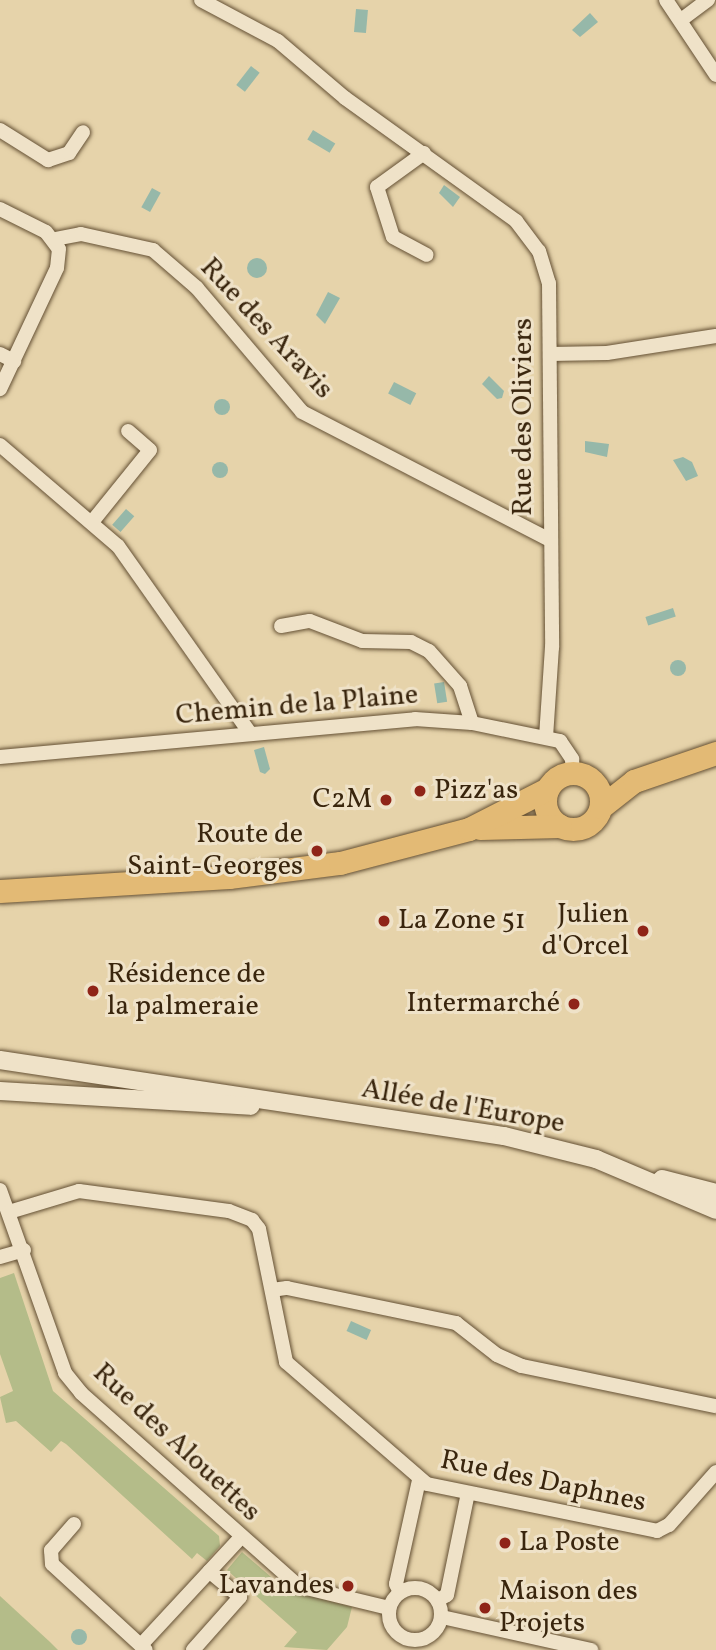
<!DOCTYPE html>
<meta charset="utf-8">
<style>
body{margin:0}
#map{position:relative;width:716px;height:1650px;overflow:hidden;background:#e6d3aa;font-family:Vollkorn,serif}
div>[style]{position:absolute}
.green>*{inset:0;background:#b4bc89}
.water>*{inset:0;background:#96b8a9;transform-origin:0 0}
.round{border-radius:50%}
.roads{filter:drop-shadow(0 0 2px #645034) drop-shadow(0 0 2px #645034)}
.minor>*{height:14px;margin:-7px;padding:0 7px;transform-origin:7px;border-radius:7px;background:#efe2c8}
.minor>.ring{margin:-7px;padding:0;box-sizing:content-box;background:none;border:14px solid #efe2c8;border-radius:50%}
.tertiary>*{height:18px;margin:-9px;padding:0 9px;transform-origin:9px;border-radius:9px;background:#efe2c8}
.primary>*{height:23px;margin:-11.5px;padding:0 11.5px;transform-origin:11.5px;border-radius:11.5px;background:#e3ba75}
.primary>.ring{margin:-11.5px;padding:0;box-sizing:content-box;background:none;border:23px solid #e3ba75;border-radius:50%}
.dots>*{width:19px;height:19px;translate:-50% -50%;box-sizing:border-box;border:4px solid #efe2c8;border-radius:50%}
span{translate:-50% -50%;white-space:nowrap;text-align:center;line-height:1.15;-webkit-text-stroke:6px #efe2c8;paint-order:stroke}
.street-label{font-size:28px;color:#39250d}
.poi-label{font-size:28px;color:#39250d}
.left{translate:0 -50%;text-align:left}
.right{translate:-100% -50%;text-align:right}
</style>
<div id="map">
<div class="green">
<i style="clip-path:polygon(14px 1273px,53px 1391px,219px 1536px,220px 1546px,207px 1561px,197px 1553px,192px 1559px,66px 1444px,61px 1441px,51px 1452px,16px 1421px,6px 1423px,0 1397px,13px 1391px,0 1354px,0 1278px)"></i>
<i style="clip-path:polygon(242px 1552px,285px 1589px,352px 1607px,347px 1627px,327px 1650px,284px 1647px,297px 1632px,227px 1570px)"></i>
<i style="clip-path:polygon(0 1596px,50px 1642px,58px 1650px,0 1650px)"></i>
</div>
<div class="water">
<i style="left:356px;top:9px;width:12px;height:23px;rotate:5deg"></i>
<i style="clip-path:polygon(590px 13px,598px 22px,580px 37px,572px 30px)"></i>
<i style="left:251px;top:66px;width:11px;height:24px;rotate:38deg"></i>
<i style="left:313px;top:130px;width:26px;height:11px;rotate:31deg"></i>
<i style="clip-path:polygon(444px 185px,460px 197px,453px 207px,439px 193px)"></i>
<i style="left:152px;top:188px;width:10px;height:22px;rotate:29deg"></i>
<i class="round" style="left:247px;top:258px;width:20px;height:20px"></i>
<i style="clip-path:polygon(328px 292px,340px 298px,325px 324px,316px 315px)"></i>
<i style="clip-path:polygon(489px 376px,504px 391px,502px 398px,497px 399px,482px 384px)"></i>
<i style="left:394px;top:382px;width:25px;height:13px;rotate:27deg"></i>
<i class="round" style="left:214px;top:399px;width:16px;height:16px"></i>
<i style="clip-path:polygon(585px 441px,609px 444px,607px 457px,585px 452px)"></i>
<i style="clip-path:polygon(683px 457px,692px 462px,698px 476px,686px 481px,673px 460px)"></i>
<i class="round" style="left:212px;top:462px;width:16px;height:16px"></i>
<i style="left:126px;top:509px;width:11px;height:21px;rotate:41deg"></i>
<i style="left:673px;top:608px;width:9px;height:29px;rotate:72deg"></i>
<i class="round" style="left:670px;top:660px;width:16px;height:16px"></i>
<i style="left:444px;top:682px;width:20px;height:10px;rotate:81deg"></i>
<i style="clip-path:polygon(264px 747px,270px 769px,265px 774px,260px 772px,254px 750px)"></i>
<i style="left:351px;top:1321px;width:22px;height:11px;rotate:24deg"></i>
<i class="round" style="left:71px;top:1629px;width:16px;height:16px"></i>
</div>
<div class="roads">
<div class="minor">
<i style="left:201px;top:0;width:87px;rotate:28deg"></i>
<i style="left:278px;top:41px;width:88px;rotate:40.4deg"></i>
<i style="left:345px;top:98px;width:211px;rotate:35.7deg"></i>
<i style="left:516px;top:221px;width:38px;rotate:53deg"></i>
<i style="left:539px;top:251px;width:34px;rotate:73deg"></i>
<i style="left:549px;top:283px;width:364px;rotate:89.5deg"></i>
<i style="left:552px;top:647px;width:90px;rotate:93.8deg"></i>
<i style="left:666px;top:0;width:90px;rotate:56.3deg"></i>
<i style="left:681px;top:20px;width:34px;rotate:-37deg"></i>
<i style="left:0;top:130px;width:57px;rotate:32deg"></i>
<i style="left:48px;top:160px;width:22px;rotate:-18deg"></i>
<i style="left:69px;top:153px;width:25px;rotate:-56deg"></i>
<i style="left:424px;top:153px;width:58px;rotate:144.1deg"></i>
<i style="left:377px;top:187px;width:52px;rotate:72.3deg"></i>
<i style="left:393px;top:237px;width:38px;rotate:28deg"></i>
<i style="left:0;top:209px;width:51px;rotate:26.6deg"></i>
<i style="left:46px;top:232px;width:21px;rotate:53deg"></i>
<i style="left:59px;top:249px;width:19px;rotate:96deg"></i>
<i style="left:57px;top:268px;width:134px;rotate:115.2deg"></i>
<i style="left:55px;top:239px;width:26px;rotate:-11deg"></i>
<i style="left:81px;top:234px;width:74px;rotate:12.5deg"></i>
<i style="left:153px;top:250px;width:58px;rotate:40.8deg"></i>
<i style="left:197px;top:288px;width:162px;rotate:49.7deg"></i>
<i style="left:302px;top:412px;width:277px;rotate:27.3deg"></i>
<i style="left:0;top:354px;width:16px;rotate:27deg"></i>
<i style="left:550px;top:354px;width:57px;rotate:-1deg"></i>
<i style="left:607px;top:353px;width:110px;rotate:-8.9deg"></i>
<i style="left:0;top:445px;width:155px;rotate:40.6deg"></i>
<i style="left:118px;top:546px;width:229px;rotate:54.8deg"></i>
<i style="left:92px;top:522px;width:92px;rotate:-51.1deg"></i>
<i style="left:150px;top:450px;width:29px;rotate:-139deg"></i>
<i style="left:281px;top:626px;width:29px;rotate:-10deg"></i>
<i style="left:310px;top:621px;width:56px;rotate:21deg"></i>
<i style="left:362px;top:641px;width:49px;rotate:1.2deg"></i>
<i style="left:411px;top:642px;width:20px;rotate:27deg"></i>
<i style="left:429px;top:651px;width:47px;rotate:48.5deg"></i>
<i style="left:460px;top:686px;width:39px;rotate:72deg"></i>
<i style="left:0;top:757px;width:417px;rotate:-5.2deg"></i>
<i style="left:415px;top:719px;width:57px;rotate:4deg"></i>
<i style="left:472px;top:723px;width:90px;rotate:11.6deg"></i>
<i style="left:560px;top:741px;width:22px;rotate:56deg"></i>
<i style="left:572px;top:759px;width:14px;rotate:86deg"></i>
<i style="left:0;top:1190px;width:194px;rotate:70.4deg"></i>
<i style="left:65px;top:1373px;width:26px;rotate:51deg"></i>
<i style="left:81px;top:1393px;width:290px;rotate:41.6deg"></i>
<i style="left:298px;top:1586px;width:94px;rotate:13.6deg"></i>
<i style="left:9px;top:1212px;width:73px;rotate:-16.7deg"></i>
<i style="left:79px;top:1191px;width:151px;rotate:7.6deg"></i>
<i style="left:229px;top:1211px;width:25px;rotate:21deg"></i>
<i style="left:252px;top:1220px;width:11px;rotate:52deg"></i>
<i style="left:259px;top:1229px;width:136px;rotate:78.5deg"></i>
<i style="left:286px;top:1362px;width:186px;rotate:40.9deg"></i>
<i style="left:427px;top:1484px;width:235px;rotate:11.5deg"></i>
<i style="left:657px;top:1531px;width:13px;rotate:-27deg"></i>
<i style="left:669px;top:1525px;width:71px;rotate:-48.4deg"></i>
<i style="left:0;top:1257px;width:25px;rotate:-16deg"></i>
<i style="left:272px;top:1290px;width:15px;rotate:-8deg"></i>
<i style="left:287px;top:1288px;width:173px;rotate:11.7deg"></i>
<i style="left:456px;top:1323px;width:52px;rotate:38deg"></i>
<i style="left:497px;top:1355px;width:27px;rotate:24deg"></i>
<i style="left:522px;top:1366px;width:198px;rotate:11.7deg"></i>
<i style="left:74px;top:1524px;width:35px;rotate:131deg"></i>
<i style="left:51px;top:1550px;width:14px;rotate:86deg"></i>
<i style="left:52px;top:1564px;width:127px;rotate:42.5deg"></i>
<i class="ring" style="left:389px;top:1588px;width:38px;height:38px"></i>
<i style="left:400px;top:1592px;width:9px;rotate:-117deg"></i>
<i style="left:396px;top:1584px;width:107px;rotate:-77.5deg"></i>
<i style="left:438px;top:1600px;width:10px;rotate:-29deg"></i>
<i style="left:447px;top:1595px;width:104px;rotate:-78.4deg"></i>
<i style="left:442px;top:1617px;width:153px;rotate:12.5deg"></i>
<i style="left:141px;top:1645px;width:147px;rotate:-47.2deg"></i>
<i style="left:193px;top:1650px;width:71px;rotate:-48.4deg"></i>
<i style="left:240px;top:1597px;width:40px;rotate:-140deg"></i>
</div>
<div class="tertiary">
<i style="left:0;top:1060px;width:510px;rotate:8.58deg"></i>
<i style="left:504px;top:1136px;width:95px;rotate:14deg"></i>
<i style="left:596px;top:1159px;width:130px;rotate:23deg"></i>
<i style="left:0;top:1091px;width:251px;rotate:3.4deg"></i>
<i style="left:662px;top:1179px;width:56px;rotate:14.5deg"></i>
</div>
<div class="primary">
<i class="ring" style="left:545px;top:773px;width:33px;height:33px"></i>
<i style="left:601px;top:807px;width:42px;rotate:-38.2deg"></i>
<i style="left:634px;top:781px;width:87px;rotate:-18.9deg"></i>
<i style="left:480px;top:828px;width:80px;rotate:-1.4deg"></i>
<i style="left:0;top:891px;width:229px;rotate:-3.5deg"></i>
<i style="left:229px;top:877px;width:112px;rotate:-7.2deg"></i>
<i style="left:340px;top:863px;width:133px;rotate:-14.8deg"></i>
<i style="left:469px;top:829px;width:88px;rotate:-27.1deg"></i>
</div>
</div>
<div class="dots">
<i style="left:420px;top:791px;background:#8f2418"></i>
<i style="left:386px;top:800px;background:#8f2418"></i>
<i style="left:317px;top:851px;background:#8f2418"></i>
<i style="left:384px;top:921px;background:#8f2418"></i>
<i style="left:643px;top:931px;background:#8f2418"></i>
<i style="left:93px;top:991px;background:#8f2418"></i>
<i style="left:574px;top:1004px;background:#8f2418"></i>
<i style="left:505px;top:1543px;background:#8f2418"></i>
<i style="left:348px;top:1586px;background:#8f2418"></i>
<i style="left:485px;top:1608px;background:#8f2418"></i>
</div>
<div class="street-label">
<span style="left:266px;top:329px;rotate:47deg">Rue des Aravis</span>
<span style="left:524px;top:417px;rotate:-90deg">Rue des Oliviers</span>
<span style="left:297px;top:706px;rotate:-5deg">Chemin de la Plaine</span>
<span style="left:463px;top:1107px;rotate:10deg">Allée de l'Europe</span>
<span style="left:176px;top:1443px;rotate:43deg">Rue des Alouettes</span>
<span style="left:543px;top:1482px;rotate:12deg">Rue des Daphnes</span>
</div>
<div class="poi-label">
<span class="left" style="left:434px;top:791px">Pizz'as</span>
<span class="right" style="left:372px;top:800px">C2M</span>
<span class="right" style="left:303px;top:851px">Route de<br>Saint-Georges</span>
<span class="right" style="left:629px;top:931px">Julien<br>d'Orcel</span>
<span class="left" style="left:398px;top:921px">La Zone 51</span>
<span class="left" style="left:107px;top:991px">Résidence de<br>la palmeraie</span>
<span class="right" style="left:560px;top:1004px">Intermarché</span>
<span class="left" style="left:519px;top:1543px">La Poste</span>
<span class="right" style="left:334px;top:1586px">Lavandes</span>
<span class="left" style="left:499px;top:1608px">Maison des<br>Projets</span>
</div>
</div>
